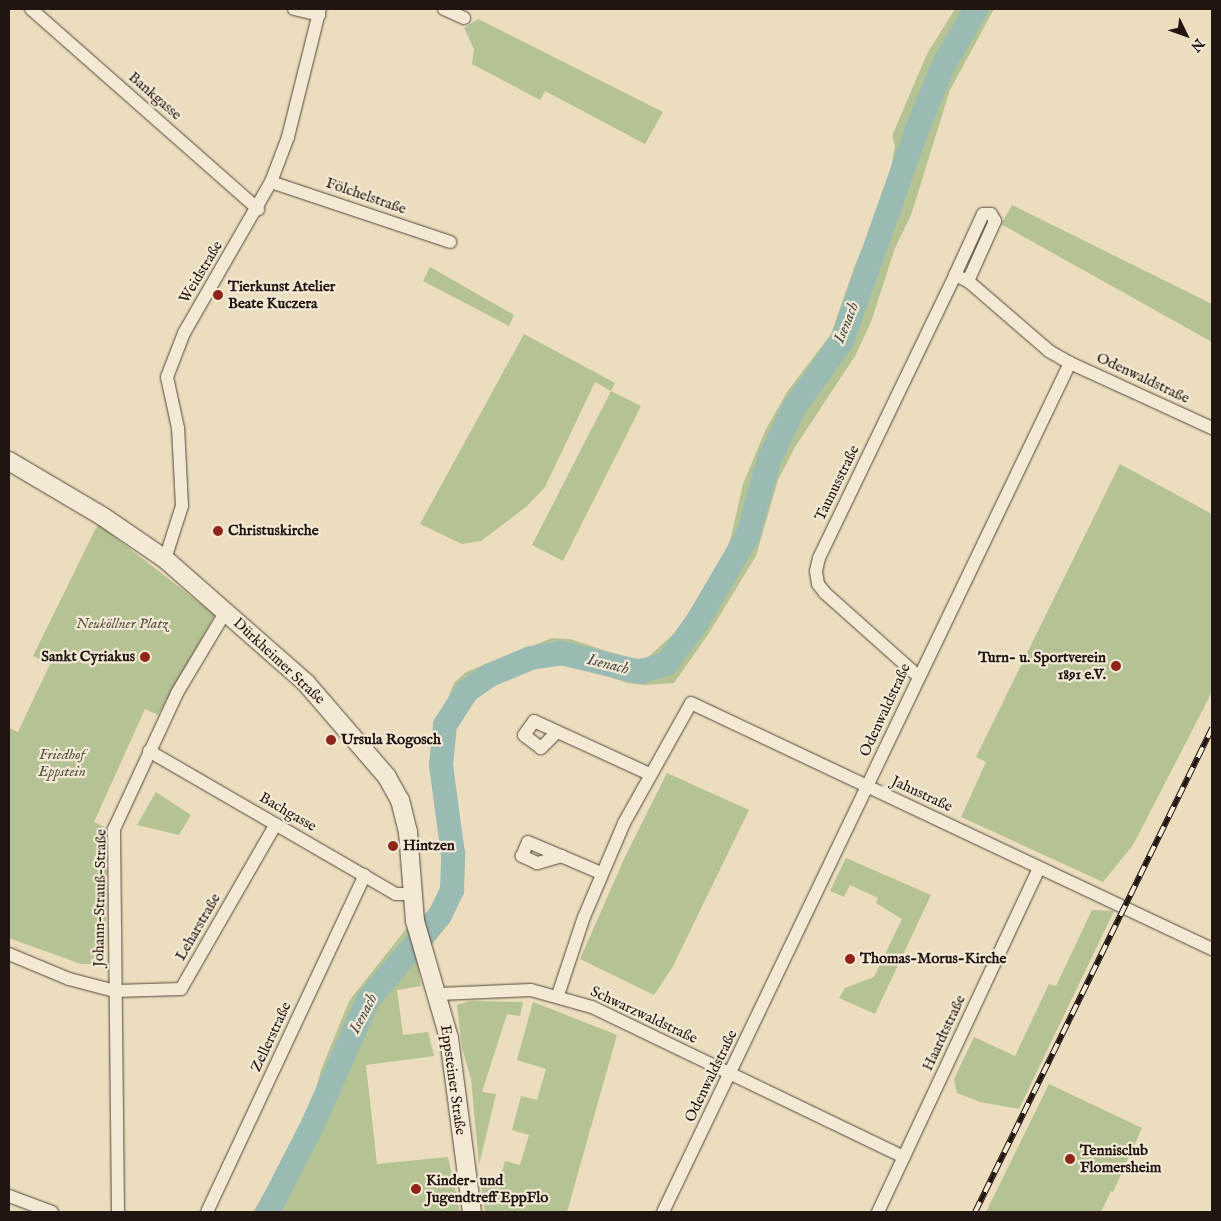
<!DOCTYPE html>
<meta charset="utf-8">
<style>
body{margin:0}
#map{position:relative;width:1221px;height:1221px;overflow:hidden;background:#ecddbe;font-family:"IM FELL English",serif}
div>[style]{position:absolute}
.green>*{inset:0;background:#b5c293}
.river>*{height:24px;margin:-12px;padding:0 12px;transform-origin:12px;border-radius:12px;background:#99bbb3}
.roads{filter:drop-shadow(0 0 1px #53473c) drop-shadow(0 0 1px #53473c)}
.minor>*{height:12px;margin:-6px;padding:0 6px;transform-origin:6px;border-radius:6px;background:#f3e9d5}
.secondary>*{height:18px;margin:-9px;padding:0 9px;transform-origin:9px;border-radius:9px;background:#f3e9d5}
.rail>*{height:5.5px;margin-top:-2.75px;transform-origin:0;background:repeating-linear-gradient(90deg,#f3e9d5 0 11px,#201510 0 22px);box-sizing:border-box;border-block:1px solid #201510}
.dots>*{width:14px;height:14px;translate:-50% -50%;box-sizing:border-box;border:2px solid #f3e9d5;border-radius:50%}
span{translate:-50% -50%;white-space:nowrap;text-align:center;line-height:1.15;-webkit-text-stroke:4.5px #f3e9d5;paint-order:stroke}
.street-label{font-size:15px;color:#201510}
.poi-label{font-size:15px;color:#201510;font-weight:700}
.left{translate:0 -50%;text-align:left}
.right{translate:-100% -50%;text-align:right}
.park-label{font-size:15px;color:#54523e;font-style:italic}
.water-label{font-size:16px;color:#4a4f49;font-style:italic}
.frame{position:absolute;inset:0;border:10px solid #201510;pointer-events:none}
.north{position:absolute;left:1161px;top:10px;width:50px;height:50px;-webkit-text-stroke:4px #f3e9d5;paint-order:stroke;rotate:132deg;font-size:14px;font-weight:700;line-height:20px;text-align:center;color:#201510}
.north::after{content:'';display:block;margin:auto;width:18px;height:22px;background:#201510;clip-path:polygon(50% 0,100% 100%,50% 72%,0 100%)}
</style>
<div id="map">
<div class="green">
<i style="clip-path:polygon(955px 9px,994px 9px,950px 90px,911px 215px,895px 248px,871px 322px,855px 356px,795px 447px,778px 480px,756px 556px,709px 633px,674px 683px,645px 685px,627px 683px,557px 659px,484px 686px,464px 700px,451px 729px,451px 792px,460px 883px,447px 919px,449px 923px,418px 962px,421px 986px,397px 990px,403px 1035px,428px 1032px,434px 1056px,366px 1065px,377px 1164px,448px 1157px,460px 1212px,253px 1212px,307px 1122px,321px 1070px,349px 1001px,406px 929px,440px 903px,450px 882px,434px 754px,441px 715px,454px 683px,466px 672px,552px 638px,570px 639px,631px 659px,647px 658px,676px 632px,722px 561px,731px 537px,743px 484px,766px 429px,787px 392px,831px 334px,855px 265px,886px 194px,895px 146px,892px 136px,927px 54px)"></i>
<i style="clip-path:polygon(478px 19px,663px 112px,645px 144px,545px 91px,540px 100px,472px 64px,474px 49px,464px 28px)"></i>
<i style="clip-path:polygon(1012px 205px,1212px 304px,1212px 342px,1001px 224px)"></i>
<i style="clip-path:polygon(430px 267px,514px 315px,509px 326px,423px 281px)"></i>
<i style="clip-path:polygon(524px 334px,615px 383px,611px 391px,641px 406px,563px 561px,532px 545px,611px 391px,595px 382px,545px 487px,527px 506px,481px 541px,462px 544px,420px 524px)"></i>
<i style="clip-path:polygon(1120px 464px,1212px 514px,1212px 692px,1133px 845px,1103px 882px,961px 817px,986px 762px,976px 757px)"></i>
<i style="clip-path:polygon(98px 524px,215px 615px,158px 715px,145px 709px,94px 822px,107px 828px,106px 948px,93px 964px,81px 964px,9px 938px,9px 728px,18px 732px,50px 664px,33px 656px)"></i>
<i style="clip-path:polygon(667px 773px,749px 810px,672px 968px,654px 995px,580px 959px,625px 857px)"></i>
<i style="clip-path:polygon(156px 792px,191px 815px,179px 835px,137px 825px)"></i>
<i style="clip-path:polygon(846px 858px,931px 895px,875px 1014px,839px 998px,845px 988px,874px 977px,902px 919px,876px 903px,878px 898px,850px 885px,844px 897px,830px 891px)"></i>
<i style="clip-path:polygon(1092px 910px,1114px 911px,1019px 1109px,980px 1102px,957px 1093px,954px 1079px,974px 1037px,1015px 1056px,1049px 984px,1056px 986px)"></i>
<i style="clip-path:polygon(470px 1001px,523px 1002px,520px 1016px,507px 1014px,482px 1092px,496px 1094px,479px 1165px,471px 1079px,462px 1048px,457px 1005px)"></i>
<i style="clip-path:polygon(533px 1002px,617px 1035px,567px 1212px,485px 1212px,481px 1185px,501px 1175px,505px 1161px,520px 1165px,529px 1135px,512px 1130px,521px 1096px,537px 1100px,546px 1069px,517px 1060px)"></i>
<i style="clip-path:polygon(1049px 1084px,1142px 1128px,1113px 1192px,1111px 1191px,1101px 1212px,986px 1212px)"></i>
</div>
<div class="river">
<i style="left:268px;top:1212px;width:99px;rotate:-62.9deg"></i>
<i style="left:313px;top:1124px;width:136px;rotate:-66.1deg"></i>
<i style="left:368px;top:1000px;width:111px;rotate:-49.7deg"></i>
<i style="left:440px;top:915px;width:28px;rotate:-64deg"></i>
<i style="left:452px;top:890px;width:36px;rotate:-88deg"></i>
<i style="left:453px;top:854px;width:90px;rotate:-97.7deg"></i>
<i style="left:441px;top:765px;width:40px;rotate:-84.3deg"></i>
<i style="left:445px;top:725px;width:40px;rotate:-57.1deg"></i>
<i style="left:467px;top:691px;width:28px;rotate:-35deg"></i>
<i style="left:490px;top:675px;width:44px;rotate:-22.5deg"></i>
<i style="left:531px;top:658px;width:30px;rotate:-9deg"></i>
<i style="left:561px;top:653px;width:81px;rotate:13.5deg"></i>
<i style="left:640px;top:672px;width:28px;rotate:-18deg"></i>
<i style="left:667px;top:663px;width:51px;rotate:-53.8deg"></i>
<i style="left:697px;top:622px;width:101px;rotate:-59.6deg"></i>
<i style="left:748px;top:535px;width:78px;rotate:-74.4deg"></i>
<i style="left:769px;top:460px;width:58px;rotate:-64.3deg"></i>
<i style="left:794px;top:408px;width:82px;rotate:-54.4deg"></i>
<i style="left:842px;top:341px;width:222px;rotate:-70.5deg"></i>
<i style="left:916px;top:132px;width:71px;rotate:-67.8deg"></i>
<i style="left:943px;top:66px;width:66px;rotate:-59.9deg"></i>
</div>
<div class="roads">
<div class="minor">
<i style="left:31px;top:9px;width:303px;rotate:41.4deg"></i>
<i style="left:294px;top:9px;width:26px;rotate:13deg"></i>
<i style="left:444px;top:9px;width:22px;rotate:24deg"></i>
<i style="left:271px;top:182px;width:189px;rotate:18.5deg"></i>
<i style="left:955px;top:275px;width:67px;rotate:-65.3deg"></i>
<i style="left:983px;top:214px;width:8px"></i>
<i style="left:991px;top:214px;width:8px;rotate:60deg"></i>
<i style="left:995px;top:221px;width:66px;rotate:114.2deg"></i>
<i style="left:165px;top:559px;width:56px;rotate:-72.2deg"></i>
<i style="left:182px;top:506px;width:78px;rotate:-92.9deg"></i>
<i style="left:178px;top:428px;width:52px;rotate:-102.2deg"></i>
<i style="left:167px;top:377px;width:47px;rotate:-68.9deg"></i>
<i style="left:184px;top:333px;width:174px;rotate:-60.1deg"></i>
<i style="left:271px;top:182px;width:48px;rotate:-69.3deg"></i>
<i style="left:288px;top:137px;width:132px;rotate:-76deg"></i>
<i style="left:918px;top:676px;width:125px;rotate:-138.3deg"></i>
<i style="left:825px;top:593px;width:11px;rotate:-128deg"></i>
<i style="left:818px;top:584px;width:13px;rotate:-99deg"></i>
<i style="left:816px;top:571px;width:13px;rotate:-77deg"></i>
<i style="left:819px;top:558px;width:314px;rotate:-64.3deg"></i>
<i style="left:955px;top:275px;width:14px;rotate:25deg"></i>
<i style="left:968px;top:281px;width:107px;rotate:40.8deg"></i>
<i style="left:1049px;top:351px;width:24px;rotate:30deg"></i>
<i style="left:557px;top:732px;width:23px;rotate:135deg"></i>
<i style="left:541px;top:748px;width:21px;rotate:-143deg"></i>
<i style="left:524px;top:735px;width:17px;rotate:-54deg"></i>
<i style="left:534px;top:721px;width:127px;rotate:24.7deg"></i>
<i style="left:149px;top:751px;width:285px;rotate:30.1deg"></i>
<i style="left:396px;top:894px;width:15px"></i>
<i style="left:562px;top:856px;width:26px;rotate:164deg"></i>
<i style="left:537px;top:863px;width:17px;rotate:-155deg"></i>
<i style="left:522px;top:856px;width:15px;rotate:-67deg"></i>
<i style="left:528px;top:842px;width:79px;rotate:23deg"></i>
<i style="left:9px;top:954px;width:65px;rotate:22.6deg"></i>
<i style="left:69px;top:979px;width:48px;rotate:14.6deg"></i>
<i style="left:115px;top:991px;width:66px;rotate:-1.7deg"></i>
<i style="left:181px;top:989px;width:190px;rotate:-60.1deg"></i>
<i style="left:439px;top:994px;width:92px;rotate:-2.5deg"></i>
<i style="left:531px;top:990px;width:63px;rotate:15.6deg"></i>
<i style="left:592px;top:1007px;width:346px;rotate:25.7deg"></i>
<i style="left:558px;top:995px;width:82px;rotate:-71.6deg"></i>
<i style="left:584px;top:917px;width:102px;rotate:-66.9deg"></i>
<i style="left:624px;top:823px;width:137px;rotate:-60.8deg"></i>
<i style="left:691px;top:703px;width:576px;rotate:25.28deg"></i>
<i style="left:9px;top:1196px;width:46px;rotate:20.4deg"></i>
<i style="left:118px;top:1212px;width:383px;rotate:-90.6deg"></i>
<i style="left:114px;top:829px;width:150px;rotate:-65.1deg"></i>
<i style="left:177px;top:693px;width:96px;rotate:-59.1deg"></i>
<i style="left:207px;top:1212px;width:372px;rotate:-64.9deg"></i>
<i style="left:663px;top:1212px;width:942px;rotate:-64.39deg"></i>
<i style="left:1070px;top:363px;width:156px;rotate:24.6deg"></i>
<i style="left:878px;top:1212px;width:380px;rotate:-64.9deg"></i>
</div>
<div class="secondary">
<i style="left:9px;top:461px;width:108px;rotate:30.6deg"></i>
<i style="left:102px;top:516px;width:76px;rotate:34.3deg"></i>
<i style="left:165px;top:559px;width:188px;rotate:41.3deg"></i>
<i style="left:306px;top:683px;width:124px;rotate:49.2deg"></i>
<i style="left:387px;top:777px;width:26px;rotate:61deg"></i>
<i style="left:400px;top:800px;width:33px;rotate:76deg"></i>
<i style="left:408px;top:832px;width:89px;rotate:85.5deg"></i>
<i style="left:415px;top:921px;width:122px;rotate:73.8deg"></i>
<i style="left:449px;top:1038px;width:176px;rotate:82.5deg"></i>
</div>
</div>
<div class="rail">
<i style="left:975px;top:1212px;width:539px;rotate:-63.91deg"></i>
</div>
<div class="dots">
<i style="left:218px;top:295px;background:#8f2418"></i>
<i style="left:218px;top:531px;background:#8f2418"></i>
<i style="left:145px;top:657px;background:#8f2418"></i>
<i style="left:1116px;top:666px;background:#8f2418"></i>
<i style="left:331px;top:740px;background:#8f2418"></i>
<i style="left:393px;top:846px;background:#8f2418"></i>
<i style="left:850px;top:959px;background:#8f2418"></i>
<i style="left:1070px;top:1159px;background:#8f2418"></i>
<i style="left:416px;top:1189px;background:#8f2418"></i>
</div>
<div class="street-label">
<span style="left:155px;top:96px;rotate:41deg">Bankgasse</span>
<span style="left:366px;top:196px;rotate:19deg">Fölchelstraße</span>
<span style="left:201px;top:272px;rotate:-59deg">Weidstraße</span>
<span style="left:1143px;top:378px;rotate:25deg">Odenwaldstraße</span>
<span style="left:837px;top:483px;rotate:-64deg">Taunusstraße</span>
<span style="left:279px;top:661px;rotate:43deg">Dürkheimer Straße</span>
<span style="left:885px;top:710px;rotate:-65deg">Odenwaldstraße</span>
<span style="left:922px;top:794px;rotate:25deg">Jahnstraße</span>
<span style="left:288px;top:812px;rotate:30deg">Bachgasse</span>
<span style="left:100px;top:898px;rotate:-89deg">Johann-Strauß-Straße</span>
<span style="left:198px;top:927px;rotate:-60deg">Leharstraße</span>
<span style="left:644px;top:1015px;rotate:25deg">Schwarzwaldstraße</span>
<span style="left:944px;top:1033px;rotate:-65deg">Haardtstraße</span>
<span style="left:271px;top:1037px;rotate:-65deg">Zellerstraße</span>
<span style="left:711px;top:1076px;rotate:-64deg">Odenwaldstraße</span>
<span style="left:453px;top:1080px;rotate:82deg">Eppsteiner Straße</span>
</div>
<div class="poi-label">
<span class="left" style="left:228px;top:295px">Tierkunst Atelier<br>Beate Kuczera</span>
<span class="left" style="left:228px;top:531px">Christuskirche</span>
<span class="right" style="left:135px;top:657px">Sankt Cyriakus</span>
<span class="right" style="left:1106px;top:666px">Turn- u. Sportverein<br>1891 e.V.</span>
<span class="left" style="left:341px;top:740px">Ursula Rogosch</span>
<span class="left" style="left:403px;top:846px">Hintzen</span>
<span class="left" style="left:860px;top:959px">Thomas-Morus-Kirche</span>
<span class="left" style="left:1080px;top:1159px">Tennisclub<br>Flomersheim</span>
<span class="left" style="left:426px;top:1189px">Kinder- und<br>Jugendtreff EppFlo</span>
</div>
<div class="park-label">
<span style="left:122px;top:624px">Neuköllner Platz</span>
<span style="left:62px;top:763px">Friedhof<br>Eppstein</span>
</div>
<div class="water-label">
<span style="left:847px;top:323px;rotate:-68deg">Isenach</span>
<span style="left:608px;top:665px;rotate:14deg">Isenach</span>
<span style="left:364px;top:1014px;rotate:-62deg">Isenach</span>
</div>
<div class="frame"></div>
<div class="north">N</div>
</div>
